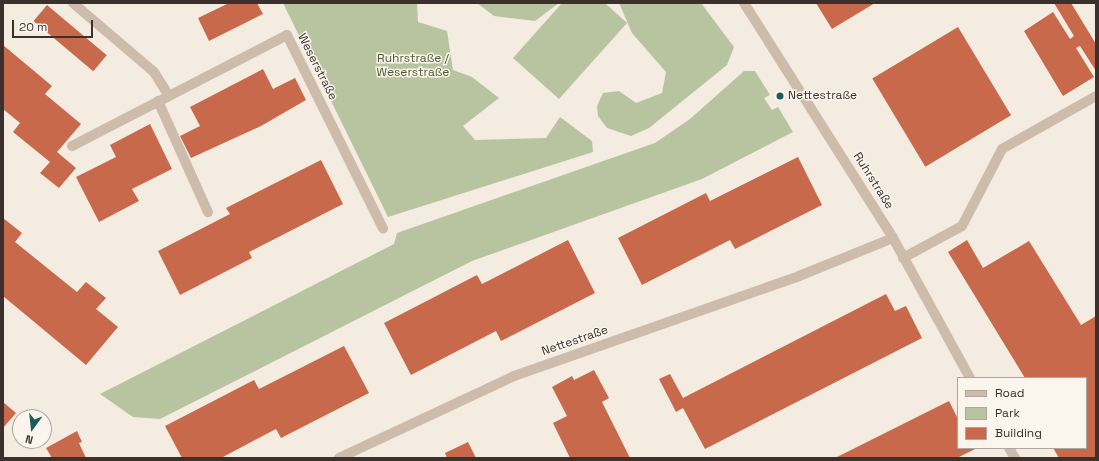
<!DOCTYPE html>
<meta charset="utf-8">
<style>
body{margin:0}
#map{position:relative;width:1099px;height:461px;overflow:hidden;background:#f4ebe1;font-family:"Space Grotesk",sans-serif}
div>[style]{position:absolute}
.green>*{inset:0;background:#b8c4a0}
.building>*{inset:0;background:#c8694b;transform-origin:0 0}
.minor>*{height:10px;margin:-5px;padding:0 5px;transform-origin:5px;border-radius:5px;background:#cdbbac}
.dots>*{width:11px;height:11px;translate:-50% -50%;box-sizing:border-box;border:2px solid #fbf5ee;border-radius:50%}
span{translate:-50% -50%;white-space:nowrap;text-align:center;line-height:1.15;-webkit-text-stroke:3px #fbf5ee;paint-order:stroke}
.park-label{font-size:12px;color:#4a5a2e}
.street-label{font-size:12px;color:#3b302b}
.poi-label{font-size:12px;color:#3b302b}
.left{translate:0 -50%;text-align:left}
.frame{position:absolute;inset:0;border:4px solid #3b302b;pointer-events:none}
.legend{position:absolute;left:957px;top:377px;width:130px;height:72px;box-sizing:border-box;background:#fbf5ee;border:1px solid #aea6a0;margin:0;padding:5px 7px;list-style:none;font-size:12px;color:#3b302b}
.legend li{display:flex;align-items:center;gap:8px;height:20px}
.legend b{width:20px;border:1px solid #aea6a0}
.north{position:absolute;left:12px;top:409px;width:40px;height:40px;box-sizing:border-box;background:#fbf5ee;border:1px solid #aea6a0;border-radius:50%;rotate:195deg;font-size:11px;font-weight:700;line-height:16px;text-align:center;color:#3b302b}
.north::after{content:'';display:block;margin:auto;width:14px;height:18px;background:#1f5a5e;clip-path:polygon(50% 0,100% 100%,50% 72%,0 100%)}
.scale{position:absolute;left:12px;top:20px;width:81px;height:18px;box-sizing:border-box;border:2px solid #3b302b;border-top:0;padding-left:5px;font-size:12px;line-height:14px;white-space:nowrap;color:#3b302b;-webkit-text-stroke:3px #fbf5ee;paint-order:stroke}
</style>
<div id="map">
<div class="green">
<i style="clip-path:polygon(283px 3px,417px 3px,418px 22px,447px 31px,453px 70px,472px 77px,499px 98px,463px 126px,475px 140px,546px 138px,560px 117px,592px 141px,593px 152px,388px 217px)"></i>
<i style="clip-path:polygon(477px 3px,559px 3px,535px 21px,494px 16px)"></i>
<i style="clip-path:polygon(562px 3px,605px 3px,627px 23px,559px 99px,513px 58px)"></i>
<i style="clip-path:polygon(619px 3px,701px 3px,734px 47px,727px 65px,649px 128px,631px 136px,607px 128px,598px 116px,597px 106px,603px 93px,619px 91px,636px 103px,662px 93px,666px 72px,632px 33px)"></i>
<i style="clip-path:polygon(744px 71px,755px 71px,770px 95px,764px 98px,772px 110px,778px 107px,793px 132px,702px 179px,472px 261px,160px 419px,133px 417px,100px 394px,394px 244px,397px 233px,655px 143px,690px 119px)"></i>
</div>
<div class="building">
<i style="clip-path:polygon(229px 3px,257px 3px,263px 14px,209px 41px,198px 18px)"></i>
<i style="clip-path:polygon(816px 3px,875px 3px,832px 29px)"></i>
<i style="clip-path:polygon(1054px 3px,1071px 3px,1096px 44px,1096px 71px,1080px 46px,1076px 48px,1094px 77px,1063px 96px,1024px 31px,1053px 12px,1070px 39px,1074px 36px)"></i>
<i style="left:47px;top:5px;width:78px;height:21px;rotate:40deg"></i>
<i style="left:958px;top:27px;width:103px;height:100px;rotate:59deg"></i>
<i style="clip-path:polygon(3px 45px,52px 86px,45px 94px,81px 124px,57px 152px,76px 168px,59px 188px,40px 173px,50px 162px,13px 132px,20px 123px,3px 109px)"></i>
<i style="clip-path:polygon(263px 69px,273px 89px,295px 78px,306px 100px,261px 126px,191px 158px,180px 136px,200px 126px,190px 107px)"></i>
<i style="clip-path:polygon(150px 124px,172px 169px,132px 189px,139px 201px,99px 222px,76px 177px,116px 157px,110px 145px)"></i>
<i style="clip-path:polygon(798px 157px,822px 205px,735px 249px,730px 240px,642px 285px,618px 238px,706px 193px,710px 201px)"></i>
<i style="clip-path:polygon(321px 160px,343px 204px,249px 252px,252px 258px,180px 295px,158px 251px,230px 214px,226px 208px)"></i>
<i style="clip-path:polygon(3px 218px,22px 233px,15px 242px,77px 292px,86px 282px,106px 298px,96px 309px,118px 327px,86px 365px,3px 296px)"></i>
<i style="clip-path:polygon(568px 240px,595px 293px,501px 341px,496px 331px,411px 375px,384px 323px,477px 275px,482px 284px)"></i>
<i style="clip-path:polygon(967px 240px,983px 268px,1029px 241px,1081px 325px,1096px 316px,1096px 458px,1059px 458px,1053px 448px,1086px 448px,1086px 378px,1025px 378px,948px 252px)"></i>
<i style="clip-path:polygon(886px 294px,895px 311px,906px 306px,922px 338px,705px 449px,683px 408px,676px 412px,659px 379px,670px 374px,683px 398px)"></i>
<i style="clip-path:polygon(344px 346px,369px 393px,281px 438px,276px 429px,221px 458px,182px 458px,165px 426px,254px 380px,259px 389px)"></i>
<i style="clip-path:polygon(594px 370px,609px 398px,602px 402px,630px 458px,570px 458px,553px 423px,567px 416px,552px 387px,572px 376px,574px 380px)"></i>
<i style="clip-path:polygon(949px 401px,958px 419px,958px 448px,977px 448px,957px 458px,835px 458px)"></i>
<i style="clip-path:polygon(3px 402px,16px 413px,3px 428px)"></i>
<i style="clip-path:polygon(77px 431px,82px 442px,79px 443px,86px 458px,52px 458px,46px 448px)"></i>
<i style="clip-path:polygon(468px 442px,476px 458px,447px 458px,445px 453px)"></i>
</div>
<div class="minor">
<i style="left:73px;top:3px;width:106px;rotate:40.4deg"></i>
<i style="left:154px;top:72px;width:28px;rotate:58deg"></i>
<i style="left:744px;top:3px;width:278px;rotate:57.6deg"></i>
<i style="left:893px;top:238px;width:160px;rotate:61.2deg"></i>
<i style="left:158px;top:101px;width:122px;rotate:65.8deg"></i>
<i style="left:72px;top:146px;width:242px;rotate:-27.3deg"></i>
<i style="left:287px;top:35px;width:216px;rotate:63.6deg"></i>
<i style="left:903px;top:258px;width:67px;rotate:-28.5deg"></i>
<i style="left:962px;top:226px;width:87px;rotate:-62.5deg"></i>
<i style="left:1002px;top:149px;width:108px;rotate:-29.4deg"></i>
<i style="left:1009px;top:448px;width:12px;rotate:59deg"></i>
<i style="left:339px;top:458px;width:193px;rotate:-25.1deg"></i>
<i style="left:514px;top:376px;width:302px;rotate:-19.3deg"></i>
<i style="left:799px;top:276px;width:101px;rotate:-22deg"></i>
</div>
<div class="dots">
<i style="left:780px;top:96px;background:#1f5a5e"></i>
</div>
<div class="park-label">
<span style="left:413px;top:66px">Ruhrstraße /<br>Weserstraße</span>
</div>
<div class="street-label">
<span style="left:317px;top:67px;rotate:63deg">Weserstraße</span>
<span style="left:873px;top:181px;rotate:58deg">Ruhrstraße</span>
<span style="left:575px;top:341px;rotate:-19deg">Nettestraße</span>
</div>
<div class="poi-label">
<span class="left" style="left:788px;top:96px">Nettestraße</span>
</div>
<div class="frame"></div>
<ul class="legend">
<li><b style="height:5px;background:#cdbbac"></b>Road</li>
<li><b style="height:11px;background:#b8c4a0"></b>Park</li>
<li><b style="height:11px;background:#c8694b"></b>Building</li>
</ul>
<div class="north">N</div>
<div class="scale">20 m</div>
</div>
